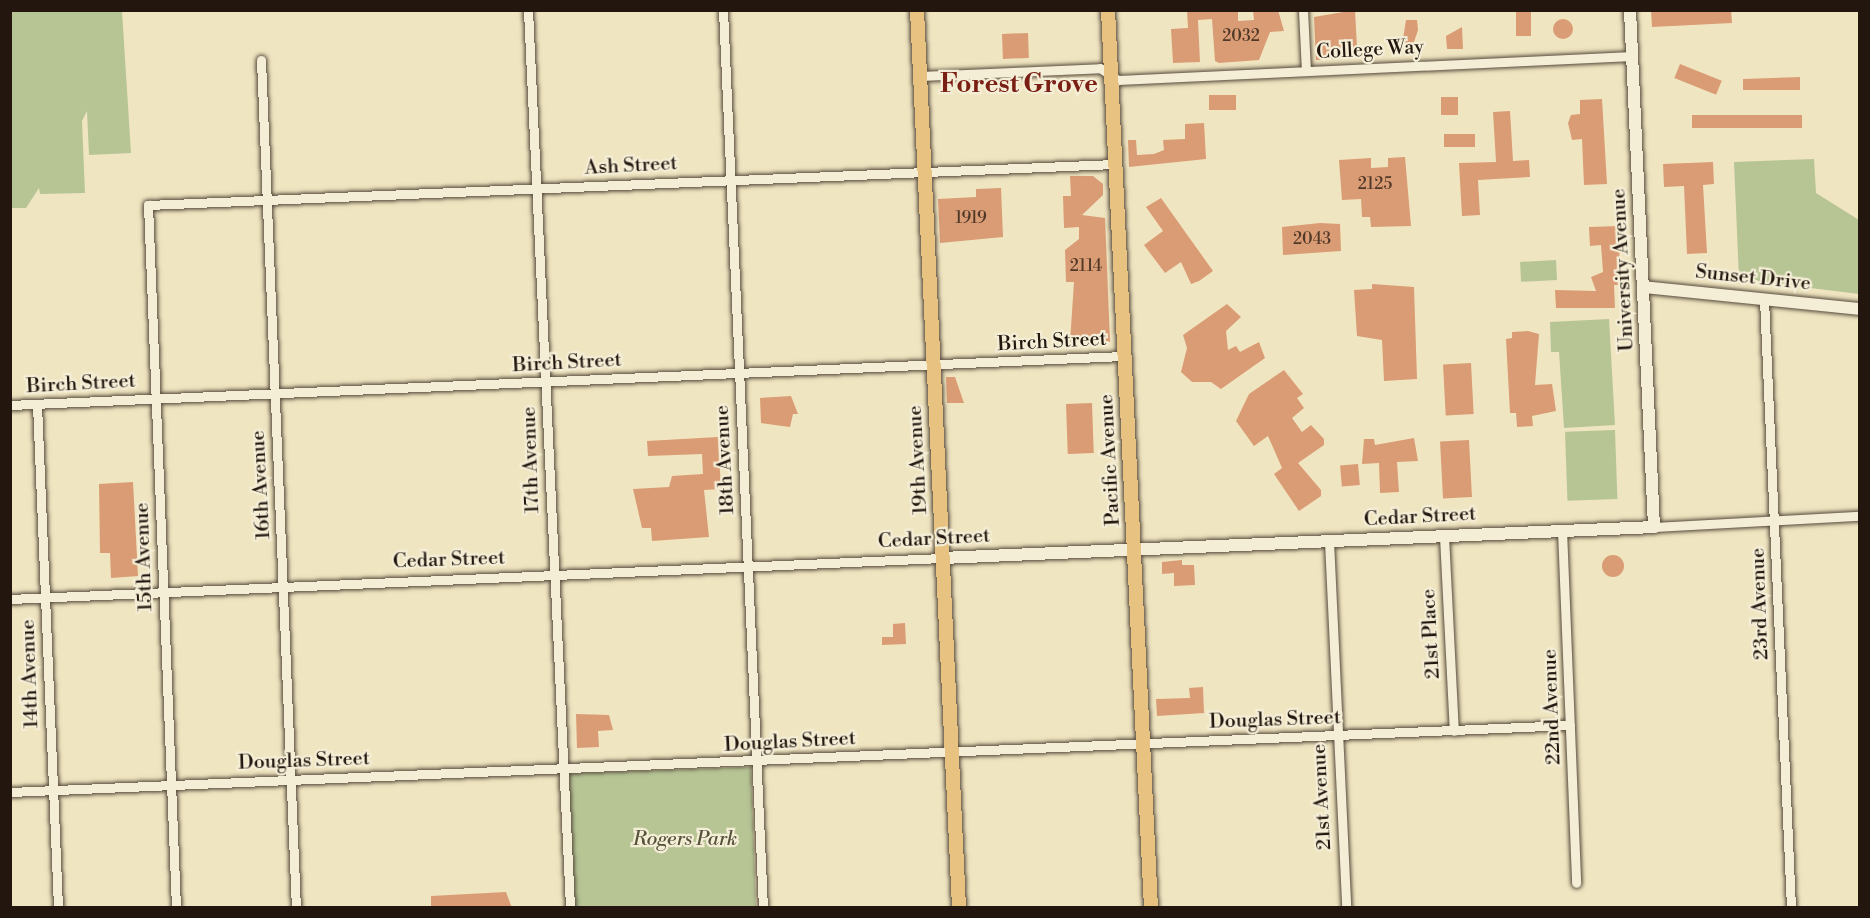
<!DOCTYPE html>
<style>
body{margin:0}
#map{position:relative;width:1870px;height:918px;overflow:hidden;background:#f0e5c1;font-family:"Libre Bodoni",serif}
div>[style]{position:absolute}
.green>*{inset:0;background:#b7c595;transform-origin:0 0}
.building>*{inset:0;background:#da9c74;transform-origin:0 0}
.round{border-radius:50%}
.roads{filter:drop-shadow(0 0 2px #564a3b) drop-shadow(0 0 2px #564a3b)}
.street>*{height:9px;margin:-4.5px;padding:0 4.5px;transform-origin:4.5px;border-radius:4.5px;background:#f5eed7}
.secondary>*{height:12px;margin:-6px;padding:0 6px;transform-origin:6px;border-radius:6px;background:#f5eed7}
.primary>*{height:14px;margin:-7px;padding:0 7px;transform-origin:7px;border-radius:7px;background:#e8c280}
span{translate:-50% -50%;white-space:nowrap;text-align:center;line-height:1.15;-webkit-text-stroke:4.5px #f5eed7;paint-order:stroke}
.number-label{font-size:16px;color:#503828}
.number-label span{-webkit-text-stroke-width:0}
.street-label{font-size:20px;color:#22160e}
.park-label{font-size:20px;color:#56533d;font-style:italic}
.district-label{font-size:26px;color:#7a1f14;font-weight:700}
.frame{position:absolute;inset:0;border:12px solid #22160e;pointer-events:none}
</style>
<div id="map">
<div class="green">
<i style="clip-path:polygon(10px 11px,122px 11px,131px 153px,89px 155px,87px 111px,82px 121px,85px 193px,40px 194px,39px 188px,26px 208px,11px 208px)"></i>
<i style="clip-path:polygon(1814px 159px,1816px 193px,1859px 220px,1859px 294px,1739px 279px,1734px 162px)"></i>
<i style="left:1556px;top:260px;width:20px;height:36px;rotate:87deg"></i>
<i style="clip-path:polygon(1609px 319px,1615px 425px,1564px 428px,1559px 352px,1551px 352px,1550px 322px)"></i>
<i style="left:1615px;top:430px;width:69px;height:50px;rotate:88deg"></i>
<i style="left:751px;top:767px;width:140px;height:184px;rotate:88deg"></i>
</div>
<div class="building">
<i style="clip-path:polygon(1187px 10px,1238px 10px,1238px 21px,1254px 20px,1253px 10px,1278px 10px,1284px 31px,1270px 32px,1259px 60px,1219px 63px,1215px 61px,1212px 19px,1198px 20px,1200px 62px,1173px 63px,1171px 29px,1188px 28px)"></i>
<i style="clip-path:polygon(1355px 10px,1357px 48px,1351px 48px,1352px 58px,1316px 60px,1314px 17px)"></i>
<i style="left:1516px;top:10px;width:15px;height:26px"></i>
<i style="clip-path:polygon(1651px 10px,1731px 10px,1732px 23px,1652px 27px)"></i>
<i class="round" style="left:1553px;top:19px;width:20px;height:20px"></i>
<i style="clip-path:polygon(1406px 20px,1417px 20px,1418px 30px,1413px 45px,1402px 46px)"></i>
<i style="clip-path:polygon(1462px 27px,1463px 49px,1447px 49px,1446px 36px)"></i>
<i style="left:1028px;top:33px;width:25px;height:26px;rotate:88deg"></i>
<i style="left:1680px;top:64px;width:45px;height:15px;rotate:22deg"></i>
<i style="clip-path:polygon(1800px 77px,1800px 90px,1743px 90px,1743px 79px)"></i>
<i style="left:1236px;top:95px;width:15px;height:27px;rotate:90deg"></i>
<i style="left:1441px;top:97px;width:17px;height:18px"></i>
<i style="clip-path:polygon(1602px 99px,1607px 184px,1584px 185px,1582px 139px,1572px 140px,1568px 123px,1571px 115px,1580px 114px,1580px 100px)"></i>
<i style="clip-path:polygon(1510px 111px,1513px 161px,1529px 160px,1530px 177px,1478px 180px,1480px 215px,1462px 216px,1459px 163px,1496px 162px,1493px 112px)"></i>
<i style="left:1802px;top:115px;width:13px;height:110px;rotate:90deg"></i>
<i style="clip-path:polygon(1204px 123px,1206px 159px,1129px 167px,1128px 140px,1136px 140px,1137px 155px,1154px 154px,1164px 150px,1163px 140px,1185px 139px,1185px 124px)"></i>
<i style="left:1475px;top:134px;width:13px;height:31px;rotate:90deg"></i>
<i style="clip-path:polygon(1405px 157px,1411px 226px,1371px 227px,1370px 217px,1362px 217px,1361px 199px,1342px 200px,1339px 160px,1371px 158px,1371px 168px,1388px 167px,1388px 158px)"></i>
<i style="clip-path:polygon(1713px 162px,1714px 184px,1703px 185px,1707px 253px,1687px 254px,1684px 186px,1664px 187px,1663px 164px)"></i>
<i style="clip-path:polygon(1070px 176px,1093px 176px,1103px 184px,1103px 195px,1082px 215px,1105px 218px,1110px 342px,1070px 342px,1074px 282px,1066px 282px,1065px 250px,1079px 239px,1079px 227px,1064px 228px,1063px 196px,1071px 196px)"></i>
<i style="clip-path:polygon(1001px 188px,1003px 237px,940px 243px,938px 199px,976px 197px,976px 189px)"></i>
<i style="clip-path:polygon(1161px 198px,1213px 271px,1199px 281px,1191px 284px,1181px 262px,1165px 273px,1144px 245px,1163px 231px,1146px 207px)"></i>
<i style="clip-path:polygon(1320px 223px,1340px 224px,1341px 251px,1283px 255px,1282px 227px)"></i>
<i style="clip-path:polygon(1618px 226px,1621px 285px,1614px 285px,1615px 308px,1556px 308px,1555px 290px,1596px 291px,1591px 277px,1603px 272px,1601px 245px,1590px 246px,1589px 227px)"></i>
<i style="clip-path:polygon(1372px 284px,1414px 287px,1417px 379px,1384px 381px,1382px 340px,1357px 336px,1354px 290px,1372px 289px)"></i>
<i style="clip-path:polygon(1227px 304px,1241px 317px,1226px 331px,1228px 350px,1236px 346px,1240px 352px,1259px 342px,1265px 358px,1221px 389px,1211px 382px,1192px 382px,1181px 372px,1187px 348px,1183px 335px)"></i>
<i style="clip-path:polygon(1528px 331px,1539px 334px,1535px 385px,1552px 384px,1556px 411px,1532px 416px,1533px 426px,1517px 427px,1516px 413px,1510px 413px,1506px 339px,1512px 338px,1512px 332px)"></i>
<i style="left:1471px;top:363px;width:51px;height:28px;rotate:87deg"></i>
<i style="clip-path:polygon(1284px 370px,1303px 394px,1297px 398px,1304px 408px,1292px 418px,1302px 432px,1311px 425px,1324px 439px,1324px 445px,1298px 463px,1321px 490px,1321px 496px,1299px 511px,1274px 474px,1282px 468px,1268px 436px,1254px 446px,1236px 421px,1249px 394px)"></i>
<i style="clip-path:polygon(946px 377px,955px 377px,964px 403px,947px 403px)"></i>
<i style="clip-path:polygon(791px 396px,798px 414px,793px 414px,790px 427px,761px 423px,760px 398px)"></i>
<i style="left:1092px;top:403px;width:50px;height:26px;rotate:88deg"></i>
<i style="clip-path:polygon(718px 437px,721px 489px,704px 490px,709px 537px,652px 541px,651px 528px,642px 528px,633px 489px,669px 487px,672px 476px,703px 474px,702px 454px,648px 456px,647px 441px)"></i>
<i style="clip-path:polygon(1414px 438px,1418px 461px,1397px 462px,1399px 492px,1380px 493px,1379px 463px,1362px 464px,1364px 439px,1374px 439px,1375px 445px)"></i>
<i style="left:1469px;top:440px;width:57px;height:29px;rotate:87deg"></i>
<i style="left:1358px;top:464px;width:21px;height:18px;rotate:85deg"></i>
<i style="clip-path:polygon(133px 482px,138px 576px,111px 578px,110px 553px,100px 553px,99px 484px)"></i>
<i class="round" style="left:1602px;top:555px;width:22px;height:22px"></i>
<i style="clip-path:polygon(1182px 560px,1182px 565px,1194px 565px,1195px 585px,1174px 586px,1174px 573px,1162px 574px,1162px 562px)"></i>
<i style="clip-path:polygon(905px 623px,906px 644px,882px 645px,882px 637px,893px 637px,893px 624px)"></i>
<i style="clip-path:polygon(1203px 687px,1204px 713px,1157px 716px,1156px 699px,1190px 698px,1189px 688px)"></i>
<i style="clip-path:polygon(576px 714px,609px 715px,613px 730px,598px 731px,599px 747px,577px 748px)"></i>
<i style="clip-path:polygon(506px 892px,512px 908px,431px 908px,431px 896px)"></i>
</div>
<div class="roads">
<div class="street">
<i style="left:528px;top:10px;width:899px;rotate:87.32deg"></i>
<i style="left:723px;top:10px;width:899px;rotate:87.45deg"></i>
<i style="left:1303px;top:10px;width:61px;rotate:87.2deg"></i>
<i style="left:261px;top:60px;width:849px;rotate:87.64deg"></i>
<i style="left:920px;top:76px;width:180px;rotate:-2.5deg"></i>
<i style="left:1100px;top:68px;width:22px;rotate:34deg"></i>
<i style="left:1118px;top:80px;width:515px;rotate:-2.67deg"></i>
<i style="left:1764px;top:299px;width:610px;rotate:87.46deg"></i>
<i style="left:37px;top:404px;width:504px;rotate:87.61deg"></i>
<i style="left:10px;top:405px;width:1116px;rotate:-2.52deg"></i>
<i style="left:1654px;top:527px;width:206px;rotate:-3.1deg"></i>
<i style="left:1562px;top:530px;width:353px;rotate:87.7deg"></i>
<i style="left:1444px;top:536px;width:195px;rotate:87.1deg"></i>
<i style="left:1329px;top:541px;width:367px;rotate:87.3deg"></i>
<i style="left:10px;top:599px;width:933px;rotate:-2.52deg"></i>
<i style="left:10px;top:792px;width:1561px;rotate:-2.46deg"></i>
<i style="left:176px;top:908px;width:704px;rotate:-92.28deg"></i>
<i style="left:148px;top:205px;width:969px;rotate:-2.43deg"></i>
</div>
<div class="secondary">
<i style="left:1643px;top:287px;width:218px;rotate:5.8deg"></i>
<i style="left:942px;top:558px;width:713px;rotate:-2.49deg"></i>
<i style="left:1654px;top:527px;width:518px;rotate:-92.66deg"></i>
</div>
<div class="primary">
<i style="left:917px;top:10px;width:899px;rotate:87.32deg"></i>
<i style="left:1108px;top:10px;width:899px;rotate:87.26deg"></i>
</div>
</div>
<div class="number-label">
<span style="left:1241px;top:36px">2032</span>
<span style="left:1375px;top:184px">2125</span>
<span style="left:971px;top:218px">1919</span>
<span style="left:1312px;top:239px">2043</span>
<span style="left:1086px;top:266px">2114</span>
</div>
<div class="street-label">
<span style="left:1370px;top:50px;rotate:-3deg">College Way</span>
<span style="left:631px;top:166px;rotate:-3deg">Ash Street</span>
<span style="left:1623px;top:270px;rotate:-93deg">University Avenue</span>
<span style="left:1753px;top:278px;rotate:6deg">Sunset Drive</span>
<span style="left:1052px;top:342px;rotate:-3deg">Birch Street</span>
<span style="left:567px;top:363px;rotate:-3deg">Birch Street</span>
<span style="left:81px;top:384px;rotate:-3deg">Birch Street</span>
<span style="left:531px;top:460px;rotate:-92deg">17th Avenue</span>
<span style="left:725px;top:460px;rotate:-93deg">18th Avenue</span>
<span style="left:918px;top:460px;rotate:-93deg">19th Avenue</span>
<span style="left:1110px;top:460px;rotate:-93deg">Pacific Avenue</span>
<span style="left:261px;top:485px;rotate:-93deg">16th Avenue</span>
<span style="left:1420px;top:517px;rotate:-3deg">Cedar Street</span>
<span style="left:934px;top:539px;rotate:-3deg">Cedar Street</span>
<span style="left:144px;top:557px;rotate:-92deg">15th Avenue</span>
<span style="left:449px;top:560px;rotate:-2deg">Cedar Street</span>
<span style="left:1760px;top:604px;rotate:-92deg">23rd Avenue</span>
<span style="left:1431px;top:634px;rotate:-93deg">21st Place</span>
<span style="left:30px;top:674px;rotate:-92deg">14th Avenue</span>
<span style="left:1552px;top:707px;rotate:-92deg">22nd Avenue</span>
<span style="left:1275px;top:720px;rotate:-2deg">Douglas Street</span>
<span style="left:790px;top:742px;rotate:-3deg">Douglas Street</span>
<span style="left:304px;top:761px;rotate:-2deg">Douglas Street</span>
<span style="left:1322px;top:797px;rotate:-93deg">21st Avenue</span>
</div>
<div class="park-label">
<span style="left:685px;top:839px">Rogers Park</span>
</div>
<div class="district-label">
<span style="left:1019px;top:85px">Forest Grove</span>
</div>
<div class="frame"></div>
</div>
